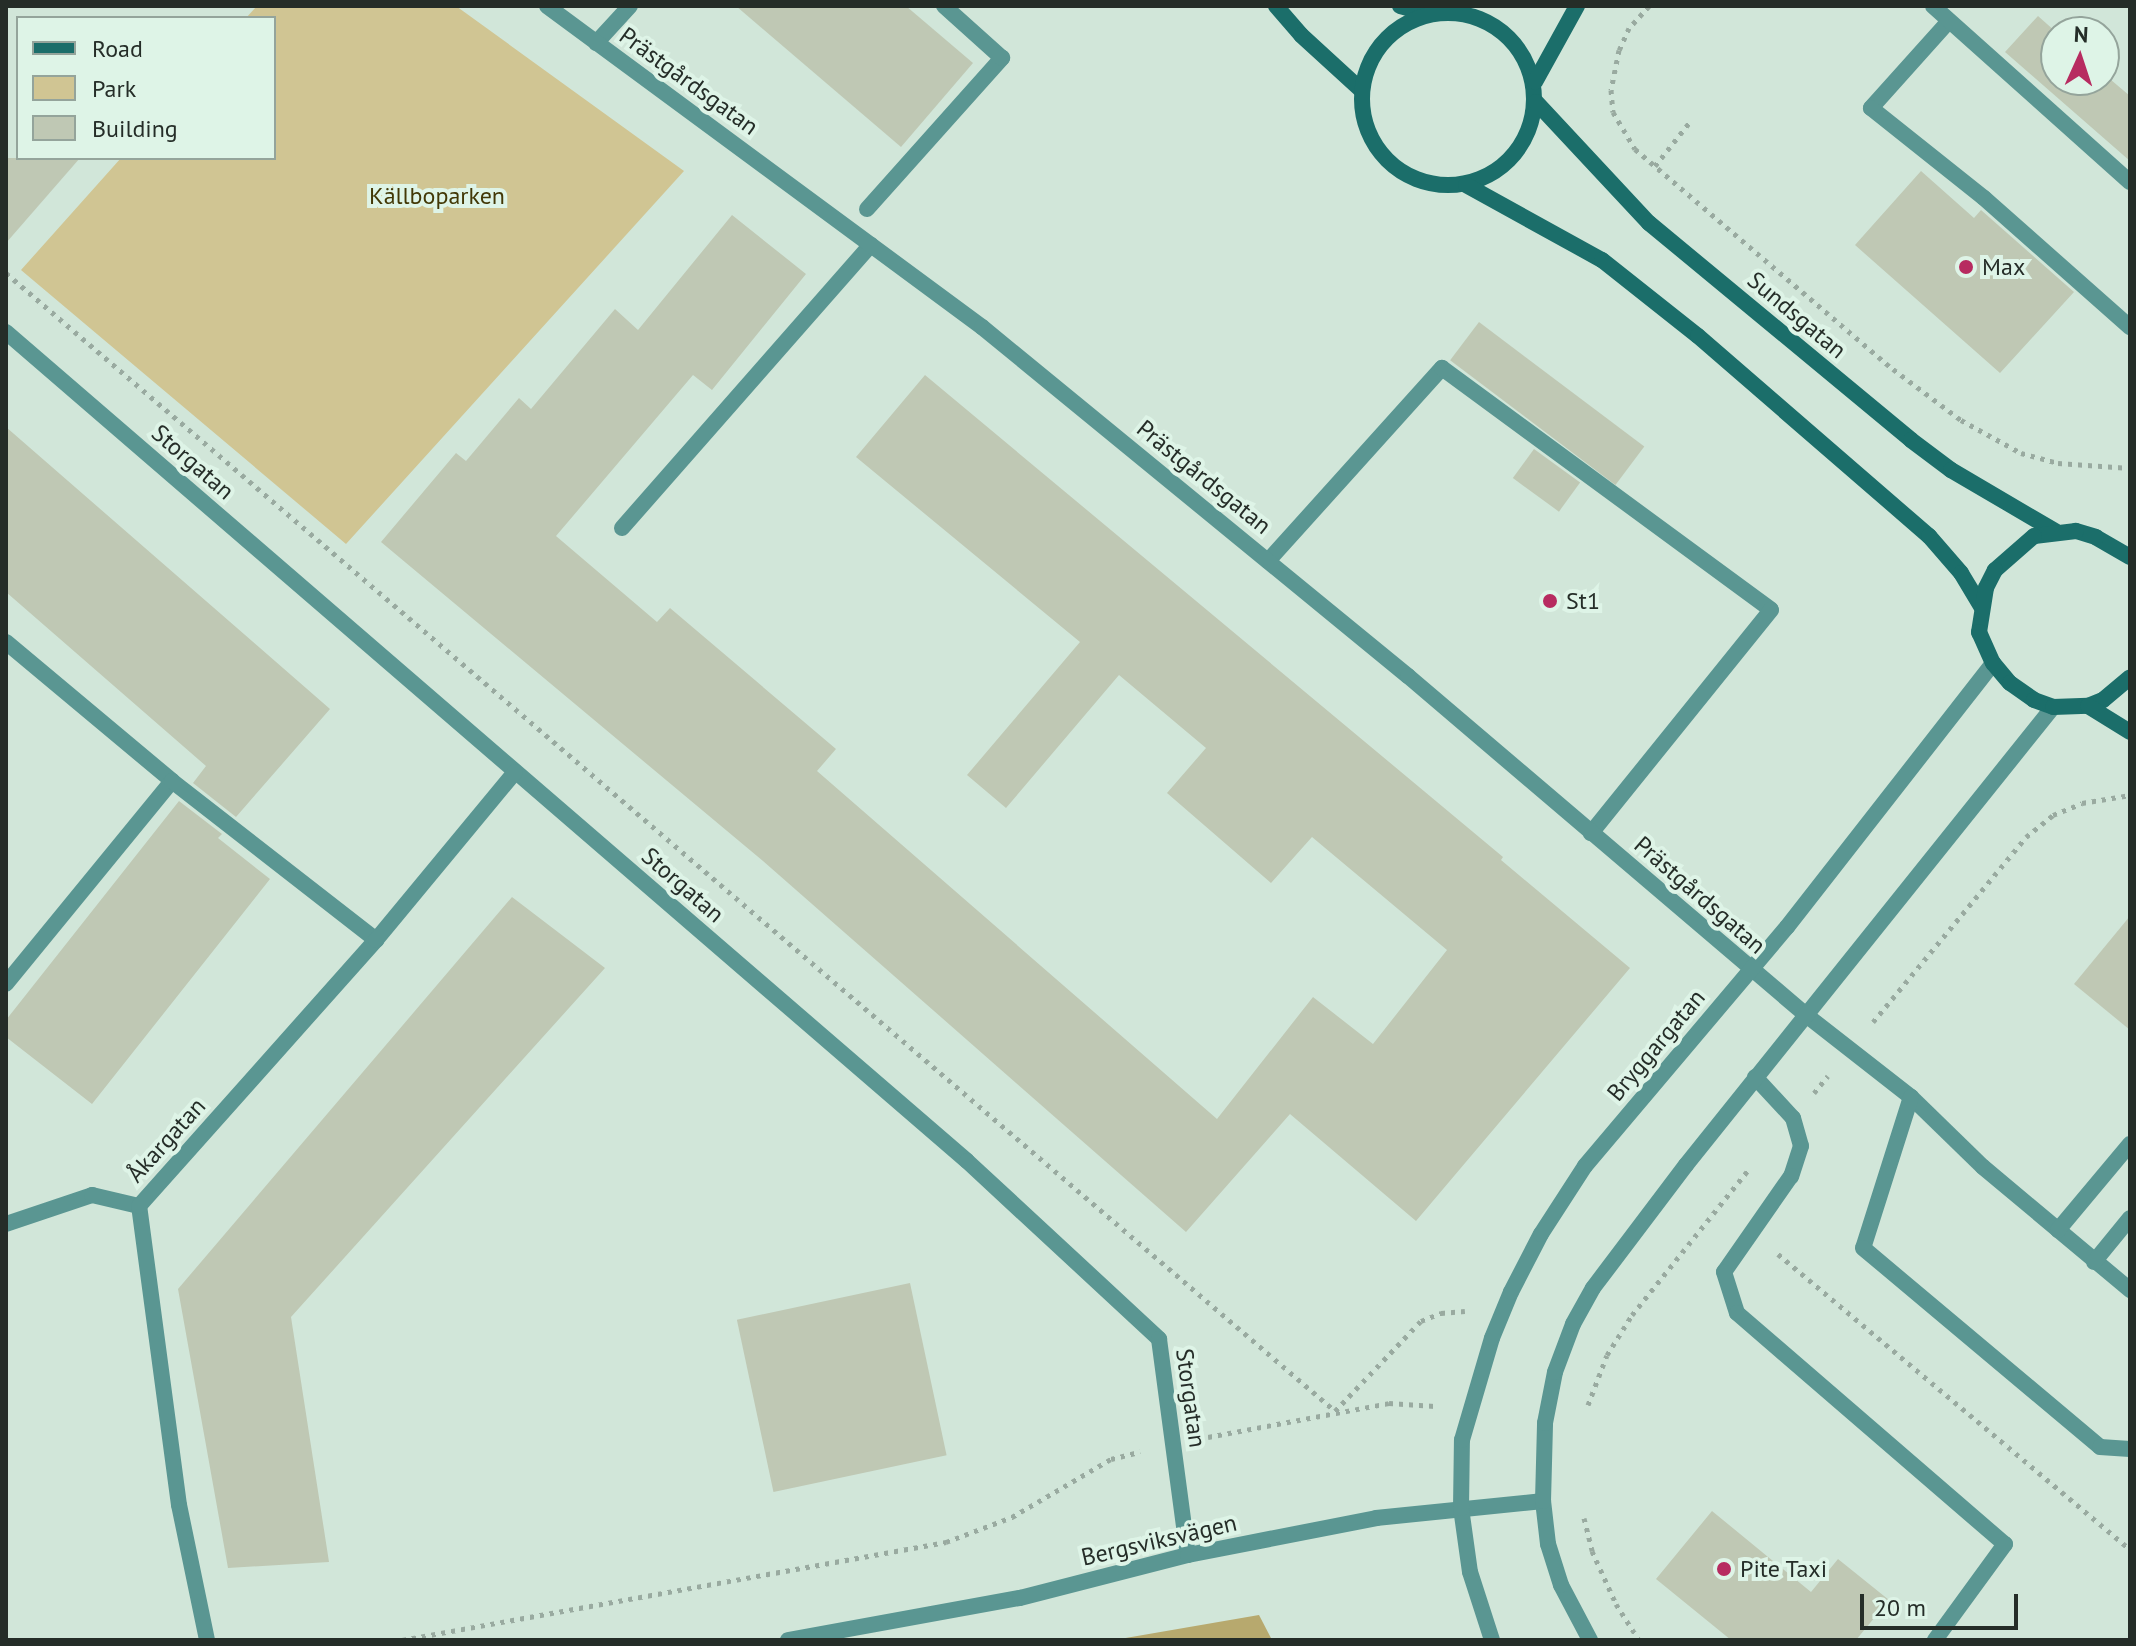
<!DOCTYPE html>
<meta charset="utf-8">
<style>
body{margin:0}
#map{position:relative;width:2136px;height:1646px;overflow:hidden;background:#d1e6d9;font-family:"PT Sans",sans-serif}
div>[style]{position:absolute}
.green>*{inset:0;background:#d0c593}
.forest>*{inset:0;background:#b7a96e}
.building>*{inset:0;background:#bfc8b4;transform-origin:0 0}
.path>*{height:5px;margin-top:-2.5px;transform-origin:0;background:repeating-linear-gradient(90deg,#99aaa0 0 4px,transparent 0 10px)}
.service>*{height:16px;margin:-8px;padding:0 8px;transform-origin:8px;border-radius:8px;background:#5a9692}
.minor>*{height:16px;margin:-8px;padding:0 8px;transform-origin:8px;border-radius:8px;background:#5a9692}
.tertiary>*{height:16px;margin:-8px;padding:0 8px;transform-origin:8px;border-radius:8px;background:#5a9692}
.secondary>*{height:16px;margin:-8px;padding:0 8px;transform-origin:8px;border-radius:8px;background:#1b6e6a}
.secondary>.ring{margin:-8px;padding:0;box-sizing:content-box;background:none;border:16px solid #1b6e6a;border-radius:50%}
.dots>*{width:22px;height:22px;translate:-50% -50%;box-sizing:border-box;border:4px solid #def4e7;border-radius:50%}
span{translate:-50% -50%;white-space:nowrap;text-align:center;line-height:1.15;-webkit-text-stroke:8px #def4e7;paint-order:stroke}
.street-label{font-size:24px;color:#252d28}
.park-label{font-size:24px;color:#423806}
.poi-label{font-size:24px;color:#252d28}
.left{translate:0 -50%;text-align:left}
.frame{position:absolute;inset:0;border:8px solid #252d28;pointer-events:none}
.legend{position:absolute;left:16px;top:16px;width:260px;height:144px;box-sizing:border-box;background:#def4e7;border:2px solid #94a49b;margin:0;padding:10px 14px;list-style:none;font-size:24px;color:#252d28}
.legend li{display:flex;align-items:center;gap:16px;height:40px}
.legend b{width:40px;border:2px solid #94a49b}
.north{position:absolute;left:2040px;top:16px;width:80px;height:80px;box-sizing:border-box;background:#def4e7;border:2px solid #94a49b;border-radius:50%;rotate:3deg;font-size:22px;font-weight:700;line-height:32px;text-align:center;color:#252d28}
.north::after{content:'';display:block;margin:auto;width:28px;height:36px;background:#b72b60;clip-path:polygon(50% 0,100% 100%,50% 72%,0 100%)}
.scale{position:absolute;left:1860px;top:1594px;width:158px;height:36px;box-sizing:border-box;border:4px solid #252d28;border-top:0;padding-left:10px;font-size:24px;line-height:28px;white-space:nowrap;color:#252d28;-webkit-text-stroke:6px #def4e7;paint-order:stroke}
</style>
<div id="map">
<div class="green">
<i style="clip-path:polygon(257px 6px,456px 6px,684px 171px,346px 544px,21px 270px,121px 158px,274px 158px,274px 18px,246px 18px)"></i>
</div>
<div class="forest">
<i style="clip-path:polygon(1259px 1615px,1272px 1640px,1114px 1640px)"></i>
</div>
<div class="building">
<i style="clip-path:polygon(736px 6px,906px 6px,973px 63px,901px 147px)"></i>
<i style="clip-path:polygon(2038px 16px,2056px 32px,2056px 80px,2104px 80px,2104px 74px,2130px 96px,2130px 161px,2005px 52px)"></i>
<i style="clip-path:polygon(6px 158px,80px 158px,6px 243px)"></i>
<i style="clip-path:polygon(1921px 171px,1974px 218px,1981px 210px,2074px 292px,2000px 373px,1855px 245px)"></i>
<i style="clip-path:polygon(732px 215px,806px 274px,712px 390px,693px 375px,556px 536px,657px 622px,670px 608px,836px 749px,817px 771px,1217px 1119px,1313px 997px,1373px 1044px,1447px 950px,1312px 837px,1271px 883px,1167px 793px,1206px 748px,1119px 675px,1006px 808px,967px 775px,1080px 642px,856px 457px,925px 375px,1503px 857px,1501px 860px,1630px 968px,1416px 1221px,1290px 1114px,1186px 1232px,763px 861px,381px 542px,456px 453px,466px 461px,519px 398px,531px 409px,615px 309px,638px 330px)"></i>
<i style="left:1479px;top:322px;width:207px;height:48px;rotate:37deg"></i>
<i style="clip-path:polygon(6px 427px,330px 709px,236px 817px,193px 783px,206px 766px,6px 592px)"></i>
<i style="left:1534px;top:449px;width:57px;height:36px;rotate:36deg"></i>
<i style="clip-path:polygon(179px 801px,222px 834px,218px 838px,270px 879px,92px 1104px,6px 1037px,6px 1020px)"></i>
<i style="clip-path:polygon(512px 897px,605px 968px,291px 1317px,329px 1562px,228px 1568px,178px 1289px)"></i>
<i style="clip-path:polygon(2130px 916px,2130px 1030px,2074px 984px)"></i>
<i style="left:910px;top:1283px;width:176px;height:177px;rotate:78deg"></i>
<i style="clip-path:polygon(1712px 1511px,1811px 1592px,1838px 1559px,1889px 1600px,1856px 1640px,1731px 1640px,1656px 1579px)"></i>
</div>
<div class="path">
<i style="left:1649px;top:6px;width:30px;rotate:132deg"></i>
<i style="left:1629px;top:28px;width:24px;rotate:114deg"></i>
<i style="left:1619px;top:50px;width:41px;rotate:101.3deg"></i>
<i style="left:1611px;top:90px;width:22px;rotate:85deg"></i>
<i style="left:1613px;top:112px;width:43px;rotate:59.3deg"></i>
<i style="left:1635px;top:149px;width:339px;rotate:40.5deg"></i>
<i style="left:1893px;top:369px;width:85px;rotate:36.9deg"></i>
<i style="left:1961px;top:420px;width:68px;rotate:28.8deg"></i>
<i style="left:2021px;top:453px;width:38px;rotate:15deg"></i>
<i style="left:2058px;top:463px;width:72px;rotate:4deg"></i>
<i style="left:1655px;top:166px;width:55px;rotate:-51.7deg"></i>
<i style="left:6px;top:273px;width:1750px;rotate:40.57deg"></i>
<i style="left:1873px;top:1022px;width:240px;rotate:-50.4deg"></i>
<i style="left:2026px;top:837px;width:35px;rotate:-39deg"></i>
<i style="left:2053px;top:815px;width:31px;rotate:-22deg"></i>
<i style="left:2082px;top:803px;width:49px;rotate:-9.5deg"></i>
<i style="left:1814px;top:1093px;width:22px;rotate:-51deg"></i>
<i style="left:1778px;top:1254px;width:459px;rotate:40deg"></i>
<i style="left:1588px;top:1405px;width:53px;rotate:-69.2deg"></i>
<i style="left:1607px;top:1355px;width:47px;rotate:-58deg"></i>
<i style="left:1632px;top:1315px;width:186px;rotate:-51.3deg"></i>
<i style="left:1335px;top:1411px;width:124px;rotate:-46.3deg"></i>
<i style="left:1421px;top:1321px;width:22px;rotate:-22deg"></i>
<i style="left:1441px;top:1313px;width:24px;rotate:-5deg"></i>
<i style="left:1208px;top:1437px;width:184px;rotate:-10.6deg"></i>
<i style="left:1389px;top:1403px;width:46px;rotate:3.7deg"></i>
<i style="left:1584px;top:1518px;width:34px;rotate:76deg"></i>
<i style="left:1592px;top:1551px;width:58px;rotate:65.6deg"></i>
<i style="left:1616px;top:1604px;width:43px;rotate:57.4deg"></i>
<i style="left:402px;top:1640px;width:553px;rotate:-10.21deg"></i>
<i style="left:946px;top:1542px;width:71px;rotate:-20.7deg"></i>
<i style="left:1012px;top:1517px;width:115px;rotate:-30.4deg"></i>
<i style="left:1111px;top:1459px;width:30px;rotate:-14deg"></i>
</div>
<div class="service">
<i style="left:1949px;top:21px;width:117px;rotate:131.9deg"></i>
<i style="left:1871px;top:108px;width:144px;rotate:38.5deg"></i>
<i style="left:1984px;top:198px;width:195px;rotate:41.5deg"></i>
<i style="left:596px;top:43px;width:50px;rotate:-47.4deg"></i>
<i style="left:867px;top:209px;width:203px;rotate:-48.2deg"></i>
<i style="left:1002px;top:58px;width:78px;rotate:-138.1deg"></i>
<i style="left:622px;top:528px;width:377px;rotate:-48.7deg"></i>
<i style="left:1268px;top:561px;width:260px;rotate:-48deg"></i>
<i style="left:1442px;top:368px;width:408px;rotate:36.3deg"></i>
<i style="left:1771px;top:610px;width:287px;rotate:128.9deg"></i>
<i style="left:6px;top:642px;width:217px;rotate:39.9deg"></i>
<i style="left:172px;top:781px;width:262px;rotate:129.3deg"></i>
<i style="left:172px;top:781px;width:259px;rotate:37.9deg"></i>
<i style="left:1806px;top:1015px;width:133px;rotate:38deg"></i>
<i style="left:1911px;top:1097px;width:100px;rotate:44.2deg"></i>
<i style="left:1983px;top:1167px;width:192px;rotate:39.9deg"></i>
<i style="left:1755px;top:1077px;width:56px;rotate:47.2deg"></i>
<i style="left:1793px;top:1118px;width:29px;rotate:74deg"></i>
<i style="left:1801px;top:1146px;width:32px;rotate:108deg"></i>
<i style="left:1791px;top:1176px;width:117px;rotate:124.9deg"></i>
<i style="left:1724px;top:1272px;width:43px;rotate:72.4deg"></i>
<i style="left:1737px;top:1313px;width:354px;rotate:40.8deg"></i>
<i style="left:2005px;top:1544px;width:119px;rotate:126.1deg"></i>
<i style="left:1911px;top:1097px;width:158px;rotate:107.6deg"></i>
<i style="left:1863px;top:1248px;width:309px;rotate:40deg"></i>
<i style="left:2100px;top:1447px;width:30px;rotate:4deg"></i>
<i style="left:6px;top:1224px;width:91px;rotate:-18.6deg"></i>
<i style="left:92px;top:1195px;width:48px;rotate:13.2deg"></i>
<i style="left:2058px;top:1230px;width:112px;rotate:-50.1deg"></i>
<i style="left:2094px;top:1262px;width:57px;rotate:-50.7deg"></i>
</div>
<div class="minor">
<i style="left:547px;top:6px;width:541px;rotate:36.42deg"></i>
<i style="left:982px;top:327px;width:551px;rotate:39.33deg"></i>
<i style="left:1408px;top:676px;width:523px;rotate:40.42deg"></i>
<i style="left:1933px;top:6px;width:264px;rotate:41.8deg"></i>
<i style="left:6px;top:332px;width:1269px;rotate:40.78deg"></i>
<i style="left:967px;top:1161px;width:262px;rotate:42.8deg"></i>
<i style="left:1159px;top:1339px;width:218px;rotate:82.4deg"></i>
<i style="left:207px;top:1640px;width:138px;rotate:-101.7deg"></i>
<i style="left:179px;top:1505px;width:302px;rotate:-97.6deg"></i>
<i style="left:139px;top:1206px;width:356px;rotate:-48.3deg"></i>
<i style="left:376px;top:940px;width:218px;rotate:-50.4deg"></i>
<i style="left:788px;top:1640px;width:236px;rotate:-10.3deg"></i>
<i style="left:1020px;top:1598px;width:173px;rotate:-14.4deg"></i>
<i style="left:1188px;top:1555px;width:192px;rotate:-11.1deg"></i>
<i style="left:1376px;top:1518px;width:168px;rotate:-5.8deg"></i>
</div>
<div class="tertiary">
<i style="left:1492px;top:1640px;width:71px;rotate:-107.9deg"></i>
<i style="left:1470px;top:1572px;width:65px;rotate:-98deg"></i>
<i style="left:1461px;top:1508px;width:68px;rotate:-89.2deg"></i>
<i style="left:1462px;top:1440px;width:106px;rotate:-73.6deg"></i>
<i style="left:1492px;top:1338px;width:50px;rotate:-67.6deg"></i>
<i style="left:1511px;top:1292px;width:65px;rotate:-62.7deg"></i>
<i style="left:1541px;top:1234px;width:81px;rotate:-57.1deg"></i>
<i style="left:1585px;top:1166px;width:313px;rotate:-49.8deg"></i>
<i style="left:1787px;top:927px;width:335px;rotate:-52deg"></i>
<i style="left:1590px;top:1640px;width:62px;rotate:-117.8deg"></i>
<i style="left:1561px;top:1585px;width:43px;rotate:-107.6deg"></i>
<i style="left:1548px;top:1544px;width:43px;rotate:-96.6deg"></i>
<i style="left:1543px;top:1501px;width:78px;rotate:-88.5deg"></i>
<i style="left:1545px;top:1423px;width:52px;rotate:-78.9deg"></i>
<i style="left:1555px;top:1372px;width:51px;rotate:-69.4deg"></i>
<i style="left:1573px;top:1324px;width:41px;rotate:-60.9deg"></i>
<i style="left:1593px;top:1288px;width:154px;rotate:-52.9deg"></i>
<i style="left:1686px;top:1165px;width:587px;rotate:-51.29deg"></i>
</div>
<div class="secondary">
<i style="left:1276px;top:6px;width:38px;rotate:49deg"></i>
<i style="left:1301px;top:35px;width:81px;rotate:42.5deg"></i>
<i style="left:1400px;top:6px;width:30px;rotate:15deg"></i>
<i class="ring" style="left:1362px;top:13px;width:156px;height:156px"></i>
<i style="left:1535px;top:82px;width:87px;rotate:-61.1deg"></i>
<i style="left:1536px;top:102px;width:166px;rotate:47deg"></i>
<i style="left:1649px;top:223px;width:340px;rotate:39.6deg"></i>
<i style="left:1911px;top:440px;width:50px;rotate:36.9deg"></i>
<i style="left:1951px;top:470px;width:121px;rotate:30.4deg"></i>
<i style="left:1466px;top:185px;width:155px;rotate:28.9deg"></i>
<i style="left:1602px;top:260px;width:122px;rotate:38.4deg"></i>
<i style="left:1698px;top:336px;width:306px;rotate:40.9deg"></i>
<i style="left:1929px;top:536px;width:49px;rotate:49.1deg"></i>
<i style="left:1961px;top:573px;width:39px;rotate:59deg"></i>
<i style="left:2130px;top:557px;width:39px;rotate:-150deg"></i>
<i style="left:2096px;top:537px;width:21px;rotate:-163deg"></i>
<i style="left:2076px;top:531px;width:42px;rotate:173.2deg"></i>
<i style="left:2034px;top:536px;width:52px;rotate:138.9deg"></i>
<i style="left:1995px;top:570px;width:20px;rotate:117deg"></i>
<i style="left:1986px;top:588px;width:45px;rotate:99deg"></i>
<i style="left:1979px;top:632px;width:34px;rotate:66deg"></i>
<i style="left:1993px;top:663px;width:26px;rotate:50deg"></i>
<i style="left:2010px;top:683px;width:29px;rotate:35deg"></i>
<i style="left:2034px;top:700px;width:20px;rotate:20deg"></i>
<i style="left:2053px;top:707px;width:35px;rotate:-2deg"></i>
<i style="left:2088px;top:706px;width:16px;rotate:-22deg"></i>
<i style="left:2103px;top:700px;width:35px;rotate:-40deg"></i>
<i style="left:2088px;top:706px;width:49px;rotate:31.8deg"></i>
</div>
<div class="dots">
<i style="left:1966px;top:267px;background:#b72b60"></i>
<i style="left:1550px;top:601px;background:#b72b60"></i>
<i style="left:1724px;top:1569px;background:#b72b60"></i>
</div>
<div class="street-label">
<span style="left:689px;top:81px;rotate:36deg">Prästgårdsgatan</span>
<span style="left:1797px;top:315px;rotate:40deg">Sundsgatan</span>
<span style="left:193px;top:462px;rotate:41deg">Storgatan</span>
<span style="left:1204px;top:477px;rotate:39deg">Prästgårdsgatan</span>
<span style="left:683px;top:885px;rotate:41deg">Storgatan</span>
<span style="left:1700px;top:895px;rotate:41deg">Prästgårdsgatan</span>
<span style="left:1656px;top:1045px;rotate:-50deg">Bryggargatan</span>
<span style="left:166px;top:1140px;rotate:-48deg">Åkargatan</span>
<span style="left:1191px;top:1398px;rotate:82deg">Storgatan</span>
<span style="left:1159px;top:1540px;rotate:-13deg">Bergsviksvägen</span>
</div>
<div class="park-label">
<span style="left:437px;top:196px">Källboparken</span>
</div>
<div class="poi-label">
<span class="left" style="left:1982px;top:267px">Max</span>
<span class="left" style="left:1566px;top:601px">St1</span>
<span class="left" style="left:1740px;top:1569px">Pite Taxi</span>
</div>
<div class="frame"></div>
<ul class="legend">
<li><b style="height:10px;background:#1b6e6a"></b>Road</li>
<li><b style="height:22px;background:#d0c593"></b>Park</li>
<li><b style="height:22px;background:#bfc8b4"></b>Building</li>
</ul>
<div class="north">N</div>
<div class="scale">20 m</div>
</div>
